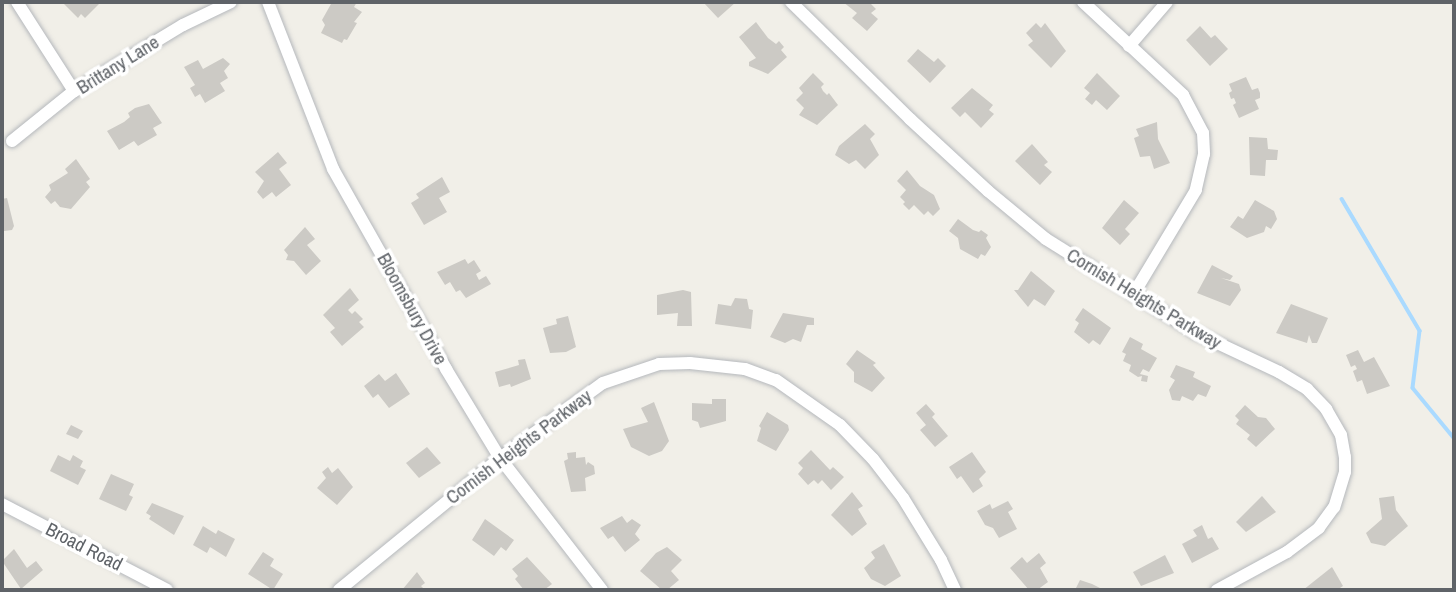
<!DOCTYPE html>
<style>
body{margin:0}
#map{position:relative;width:1456px;height:592px;overflow:hidden;background:#f1efe8;font-family:"Archivo Narrow",sans-serif}
div>[style]{position:absolute}
.stream>*{height:3.5px;margin:-1.75px;padding:0 1.75px;transform-origin:1.75px;border-radius:1.75px;background:#aadaff}
.building>*{inset:0;background:#cccac5}
.roads{filter:drop-shadow(0 0 2px #b5b8bc) drop-shadow(0 0 2px #b5b8bc)}
.street>*{height:12px;margin:-6px;padding:0 6px;transform-origin:6px;border-radius:6px;background:#fff}
span{translate:-50% -50%;white-space:nowrap;text-align:center;line-height:1.15;-webkit-text-stroke:7px #fff;paint-order:stroke}
.street-label{font-size:19px;color:#5f6368}
.frame{position:absolute;inset:0;border:4px solid #5f6368;pointer-events:none}
</style>
<div id="map">
<div class="stream">
<i style="left:1342px;top:199px;width:153px;rotate:59.4deg"></i>
<i style="left:1420px;top:331px;width:57px;rotate:97deg"></i>
<i style="left:1413px;top:388px;width:65px;rotate:50.6deg"></i>
</div>
<div class="building">
<i style="clip-path:polygon(62px 2px,101px 2px,85px 18px,81px 14px,78px 18px)"></i>
<i style="clip-path:polygon(327px 2px,357px 2px,354px 7px,362px 12px,354px 22px,357px 23px,347px 40px,344px 39px,342px 43px,321px 33px,325px 25px,322px 20px,331px 4px)"></i>
<i style="clip-path:polygon(703px 2px,736px 2px,718px 18px)"></i>
<i style="clip-path:polygon(843px 2px,874px 2px,871px 4px,876px 9px,871px 13px,878px 19px,867px 31px,852px 18px,857px 13px)"></i>
<i style="clip-path:polygon(756px 22px,768px 38px,776px 44px,779px 41px,784px 47px,781px 50px,787px 57px,768px 74px,749px 66px,749px 62px,756px 58px,739px 37px)"></i>
<i style="clip-path:polygon(1036px 23px,1041px 28px,1045px 23px,1066px 51px,1051px 68px,1028px 45px,1033px 41px,1026px 33px)"></i>
<i style="clip-path:polygon(1200px 26px,1211px 38px,1215px 35px,1228px 49px,1210px 66px,1186px 40px)"></i>
<i style="clip-path:polygon(918px 49px,934px 62px,938px 58px,946px 66px,930px 83px,907px 61px)"></i>
<i style="clip-path:polygon(223px 58px,230px 64px,224px 71px,228px 78px,220px 83px,225px 91px,205px 103px,200px 94px,195px 97px,190px 88px,195px 85px,184px 67px,198px 60px,203px 69px)"></i>
<i style="clip-path:polygon(813px 73px,824px 84px,821px 87px,823px 91px,827px 95px,829px 93px,838px 105px,817px 125px,799px 115px,804px 108px,796px 100px,803px 93px,799px 88px)"></i>
<i style="clip-path:polygon(1097px 73px,1120px 96px,1107px 110px,1096px 100px,1092px 105px,1085px 99px,1090px 93px,1084px 88px)"></i>
<i style="clip-path:polygon(1246px 77px,1252px 90px,1258px 88px,1260px 93px,1260px 98px,1255px 100px,1259px 109px,1239px 118px,1233px 105px,1236px 103px,1234px 98px,1231px 99px,1229px 93px,1232px 91px,1229px 84px)"></i>
<i style="clip-path:polygon(972px 88px,993px 105px,989px 110px,994px 114px,981px 128px,965px 112px,960px 117px,951px 108px)"></i>
<i style="clip-path:polygon(149px 104px,162px 123px,153px 128px,157px 135px,138px 146px,134px 141px,119px 150px,107px 131px,124px 122px,130px 117px,128px 113px,135px 108px)"></i>
<i style="clip-path:polygon(1157px 122px,1158px 139px,1170px 163px,1154px 169px,1150px 156px,1140px 157px,1134px 138px,1139px 136px,1136px 129px)"></i>
<i style="clip-path:polygon(865px 124px,875px 134px,870px 139px,879px 155px,865px 169px,856px 160px,849px 164px,835px 155px,839px 146px)"></i>
<i style="clip-path:polygon(1249px 137px,1267px 138px,1268px 149px,1278px 150px,1277px 160px,1266px 160px,1265px 176px,1250px 175px)"></i>
<i style="clip-path:polygon(1032px 144px,1048px 162px,1044px 165px,1052px 172px,1040px 185px,1015px 161px)"></i>
<i style="clip-path:polygon(278px 152px,287px 163px,279px 169px,291px 185px,276px 197px,272px 192px,263px 199px,257px 192px,264px 181px,255px 172px)"></i>
<i style="clip-path:polygon(76px 159px,90px 179px,86px 182px,90px 187px,71px 209px,60px 207px,55px 201px,51px 204px,45px 197px,51px 190px,49px 185px,68px 173px,65px 169px)"></i>
<i style="clip-path:polygon(907px 170px,920px 186px,934px 195px,940px 209px,933px 216px,928px 211px,924px 215px,914px 205px,909px 210px,903px 204px,905px 202px,900px 197px,906px 190px,897px 181px)"></i>
<i style="clip-path:polygon(442px 177px,450px 192px,439px 198px,447px 212px,424px 225px,411px 203px,419px 198px,416px 194px)"></i>
<i style="clip-path:polygon(7px 198px,14px 226px,12px 230px,4px 231px,2px 199px)"></i>
<i style="clip-path:polygon(1124px 200px,1139px 213px,1125px 229px,1130px 234px,1120px 245px,1102px 228px)"></i>
<i style="clip-path:polygon(1255px 200px,1274px 211px,1277px 219px,1271px 229px,1266px 226px,1264px 232px,1247px 238px,1230px 227px,1238px 216px,1243px 219px)"></i>
<i style="clip-path:polygon(958px 219px,973px 230px,979px 232px,981px 230px,988px 235px,986px 238px,991px 247px,985px 256px,981px 254px,978px 259px,960px 249px,958px 238px,949px 231px)"></i>
<i style="clip-path:polygon(305px 227px,315px 239px,307px 245px,321px 261px,306px 275px,294px 261px,286px 260px,288px 255px,284px 250px)"></i>
<i style="clip-path:polygon(465px 259px,468px 264px,474px 260px,481px 271px,476px 274px,479px 280px,486px 276px,491px 284px,466px 298px,460px 290px,456px 292px,450px 282px,445px 285px,437px 272px)"></i>
<i style="clip-path:polygon(1212px 265px,1233px 276px,1230px 280px,1221px 278px,1239px 284px,1241px 290px,1230px 306px,1197px 293px)"></i>
<i style="clip-path:polygon(1031px 271px,1055px 291px,1045px 306px,1034px 299px,1028px 307px,1014px 290px,1018px 290px)"></i>
<i style="clip-path:polygon(350px 288px,359px 300px,348px 310px,352px 314px,355px 311px,363px 319px,359px 322px,364px 327px,342px 346px,330px 332px,335px 328px,323px 315px)"></i>
<i style="clip-path:polygon(683px 290px,691px 292px,692px 326px,677px 326px,678px 313px,657px 315px,657px 295px)"></i>
<i style="clip-path:polygon(735px 298px,747px 299px,749px 309px,753px 310px,751px 329px,715px 324px,718px 304px,731px 306px)"></i>
<i style="clip-path:polygon(1291px 304px,1328px 318px,1317px 343px,1312px 343px,1309px 335px,1307px 343px,1276px 333px)"></i>
<i style="clip-path:polygon(1083px 308px,1111px 328px,1100px 345px,1093px 340px,1089px 344px,1074px 332px,1079px 323px,1075px 320px)"></i>
<i style="clip-path:polygon(783px 313px,814px 318px,814px 325px,807px 325px,801px 342px,793px 339px,785px 343px,770px 337px)"></i>
<i style="clip-path:polygon(568px 316px,576px 347px,566px 352px,550px 353px,543px 328px,557px 324px,556px 319px)"></i>
<i style="clip-path:polygon(1130px 337px,1143px 344px,1141px 349px,1157px 358px,1149px 372px,1143px 369px,1140px 374px,1148px 376px,1147px 382px,1141px 381px,1142px 376px,1138px 377px,1129px 371px,1131px 365px,1123px 361px,1126px 354px,1122px 352px)"></i>
<i style="clip-path:polygon(857px 350px,876px 363px,873px 365px,885px 378px,872px 392px,854px 382px,854px 372px,846px 364px)"></i>
<i style="clip-path:polygon(1358px 350px,1364px 362px,1374px 357px,1390px 386px,1367px 394px,1362px 380px,1357px 382px,1353px 371px,1357px 369px,1355px 365px,1351px 367px,1346px 355px)"></i>
<i style="clip-path:polygon(525px 359px,531px 379px,511px 387px,510px 384px,499px 387px,495px 372px,519px 365px,518px 360px)"></i>
<i style="clip-path:polygon(1176px 365px,1195px 372px,1193px 377px,1211px 386px,1206px 397px,1198px 394px,1193px 401px,1182px 396px,1180px 401px,1172px 400px,1169px 390px,1175px 380px,1170px 377px)"></i>
<i style="clip-path:polygon(396px 373px,410px 394px,389px 408px,378px 394px,373px 398px,364px 386px,379px 374px,385px 381px)"></i>
<i style="clip-path:polygon(712px 399px,726px 399px,726px 421px,700px 428px,698px 422px,692px 420px,692px 403px,712px 404px)"></i>
<i style="clip-path:polygon(654px 402px,669px 441px,662px 451px,649px 456px,631px 447px,623px 429px,648px 422px,641px 408px)"></i>
<i style="clip-path:polygon(926px 404px,935px 414px,932px 417px,948px 436px,935px 447px,920px 430px,926px 425px,916px 413px)"></i>
<i style="clip-path:polygon(1245px 405px,1258px 417px,1266px 418px,1275px 429px,1256px 447px,1247px 439px,1250px 435px,1236px 424px,1239px 420px,1235px 416px)"></i>
<i style="clip-path:polygon(767px 412px,788px 425px,789px 430px,776px 451px,757px 441px,761px 428px,759px 426px)"></i>
<i style="clip-path:polygon(71px 425px,83px 431px,78px 439px,66px 434px)"></i>
<i style="clip-path:polygon(427px 447px,441px 463px,419px 478px,406px 463px)"></i>
<i style="clip-path:polygon(811px 450px,830px 470px,833px 467px,844px 477px,831px 490px,822px 480px,818px 484px,814px 480px,808px 485px,798px 474px,803px 468px,798px 463px)"></i>
<i style="clip-path:polygon(576px 452px,576px 458px,585px 457px,586px 465px,588px 462px,594px 466px,595px 474px,585px 478px,586px 491px,571px 492px,564px 461px,568px 459px,567px 453px)"></i>
<i style="clip-path:polygon(972px 452px,986px 472px,979px 479px,983px 486px,973px 493px,961px 476px,957px 479px,949px 467px)"></i>
<i style="clip-path:polygon(58px 455px,70px 461px,73px 455px,83px 461px,80px 467px,86px 470px,78px 485px,50px 471px)"></i>
<i style="clip-path:polygon(328px 467px,332px 473px,338px 468px,353px 487px,337px 505px,317px 488px,326px 478px,322px 472px)"></i>
<i style="clip-path:polygon(111px 474px,134px 484px,129px 495px,133px 497px,126px 511px,99px 499px)"></i>
<i style="clip-path:polygon(852px 492px,863px 506px,858px 509px,867px 524px,852px 536px,831px 515px)"></i>
<i style="clip-path:polygon(1262px 496px,1276px 512px,1246px 532px,1236px 522px)"></i>
<i style="clip-path:polygon(1394px 496px,1396px 510px,1408px 526px,1385px 546px,1371px 543px,1366px 533px,1382px 519px,1379px 498px)"></i>
<i style="clip-path:polygon(1008px 501px,1013px 509px,1008px 512px,1017px 529px,999px 538px,993px 528px,985px 525px,977px 511px,990px 504px,992px 509px)"></i>
<i style="clip-path:polygon(152px 503px,184px 516px,174px 535px,149px 519px,151px 516px,146px 513px)"></i>
<i style="clip-path:polygon(622px 516px,627px 523px,632px 519px,641px 525px,635px 534px,640px 540px,625px 552px,613px 536px,608px 539px,600px 528px)"></i>
<i style="clip-path:polygon(485px 519px,514px 540px,506px 551px,501px 547px,494px 556px,472px 540px)"></i>
<i style="clip-path:polygon(1202px 525px,1208px 539px,1212px 537px,1219px 549px,1192px 563px,1182px 544px,1197px 536px,1193px 530px)"></i>
<i style="clip-path:polygon(203px 526px,216px 534px,218px 530px,235px 539px,226px 557px,210px 547px,207px 553px,193px 545px)"></i>
<i style="clip-path:polygon(884px 544px,901px 576px,885px 586px,871px 579px,864px 568px,875px 558px,871px 552px)"></i>
<i style="clip-path:polygon(667px 547px,682px 560px,671px 571px,679px 580px,667px 590px,662px 590px,640px 571px,656px 553px)"></i>
<i style="clip-path:polygon(14px 549px,27px 568px,36px 561px,43px 570px,21px 589px,2px 561px)"></i>
<i style="clip-path:polygon(263px 552px,274px 559px,270px 566px,283px 574px,273px 590px,248px 574px)"></i>
<i style="clip-path:polygon(1039px 553px,1046px 563px,1040px 568px,1048px 582px,1037px 590px,1029px 590px,1010px 568px,1022px 557px,1027px 563px)"></i>
<i style="clip-path:polygon(1165px 555px,1174px 573px,1141px 586px,1133px 572px)"></i>
<i style="clip-path:polygon(527px 557px,552px 584px,544px 590px,524px 590px,515px 579px,518px 576px,512px 569px)"></i>
<i style="clip-path:polygon(1332px 567px,1343px 586px,1337px 590px,1303px 590px)"></i>
<i style="clip-path:polygon(417px 572px,425px 583px,421px 586px,425px 590px,402px 590px)"></i>
<i style="clip-path:polygon(1080px 580px,1092px 584px,1104px 590px,1075px 590px)"></i>
</div>
<div class="roads">
<div class="street">
<i style="left:17px;top:2px;width:106px;rotate:57.4deg"></i>
<i style="left:268px;top:2px;width:179px;rotate:68.7deg"></i>
<i style="left:333px;top:169px;width:230px;rotate:60.5deg"></i>
<i style="left:446px;top:369px;width:104px;rotate:58.8deg"></i>
<i style="left:500px;top:458px;width:167px;rotate:52.3deg"></i>
<i style="left:791px;top:2px;width:167px;rotate:44.5deg"></i>
<i style="left:910px;top:119px;width:106px;rotate:42.7deg"></i>
<i style="left:988px;top:191px;width:75px;rotate:39.6deg"></i>
<i style="left:1046px;top:239px;width:175px;rotate:32.1deg"></i>
<i style="left:1194px;top:332px;width:94px;rotate:25.2deg"></i>
<i style="left:1279px;top:372px;width:33px;rotate:31deg"></i>
<i style="left:1307px;top:389px;width:28px;rotate:46deg"></i>
<i style="left:1326px;top:409px;width:30px;rotate:60deg"></i>
<i style="left:1341px;top:435px;width:22px;rotate:80deg"></i>
<i style="left:1345px;top:457px;width:15px;rotate:90deg"></i>
<i style="left:1345px;top:472px;width:37px;rotate:107deg"></i>
<i style="left:1334px;top:507px;width:26px;rotate:126deg"></i>
<i style="left:1319px;top:528px;width:40px;rotate:143deg"></i>
<i style="left:1287px;top:552px;width:80px;rotate:151.5deg"></i>
<i style="left:1083px;top:2px;width:137px;rotate:42.9deg"></i>
<i style="left:1183px;top:95px;width:43px;rotate:62.2deg"></i>
<i style="left:1203px;top:133px;width:21px;rotate:87deg"></i>
<i style="left:1204px;top:154px;width:37px;rotate:103deg"></i>
<i style="left:1196px;top:190px;width:122px;rotate:121deg"></i>
<i style="left:1129px;top:46px;width:58px;rotate:-49.2deg"></i>
<i style="left:12px;top:141px;width:80px;rotate:-38.9deg"></i>
<i style="left:74px;top:91px;width:127px;rotate:-31.2deg"></i>
<i style="left:183px;top:25px;width:53px;rotate:-25.6deg"></i>
<i style="left:2px;top:504px;width:186px;rotate:27.5deg"></i>
<i style="left:339px;top:590px;width:208px;rotate:-39.3deg"></i>
<i style="left:500px;top:458px;width:127px;rotate:-36.1deg"></i>
<i style="left:603px;top:383px;width:59px;rotate:-18.7deg"></i>
<i style="left:659px;top:364px;width:31px;rotate:-2deg"></i>
<i style="left:690px;top:363px;width:55px;rotate:6.2deg"></i>
<i style="left:745px;top:369px;width:33px;rotate:20deg"></i>
<i style="left:776px;top:380px;width:78px;rotate:35.1deg"></i>
<i style="left:840px;top:425px;width:47px;rotate:45.9deg"></i>
<i style="left:873px;top:459px;width:49px;rotate:52.4deg"></i>
<i style="left:903px;top:498px;width:73px;rotate:58.5deg"></i>
<i style="left:941px;top:560px;width:33px;rotate:65deg"></i>
</div>
</div>
<div class="street-label">
<span style="left:118px;top:65px;rotate:-32deg">Brittany Lane</span>
<span style="left:1144px;top:299px;rotate:31deg">Cornish Heights Parkway</span>
<span style="left:412px;top:309px;rotate:61deg">Bloomsbury Drive</span>
<span style="left:519px;top:447px;rotate:-37deg">Cornish Heights Parkway</span>
<span style="left:84px;top:547px;rotate:27deg">Broad Road</span>
</div>
<div class="frame"></div>
</div>
